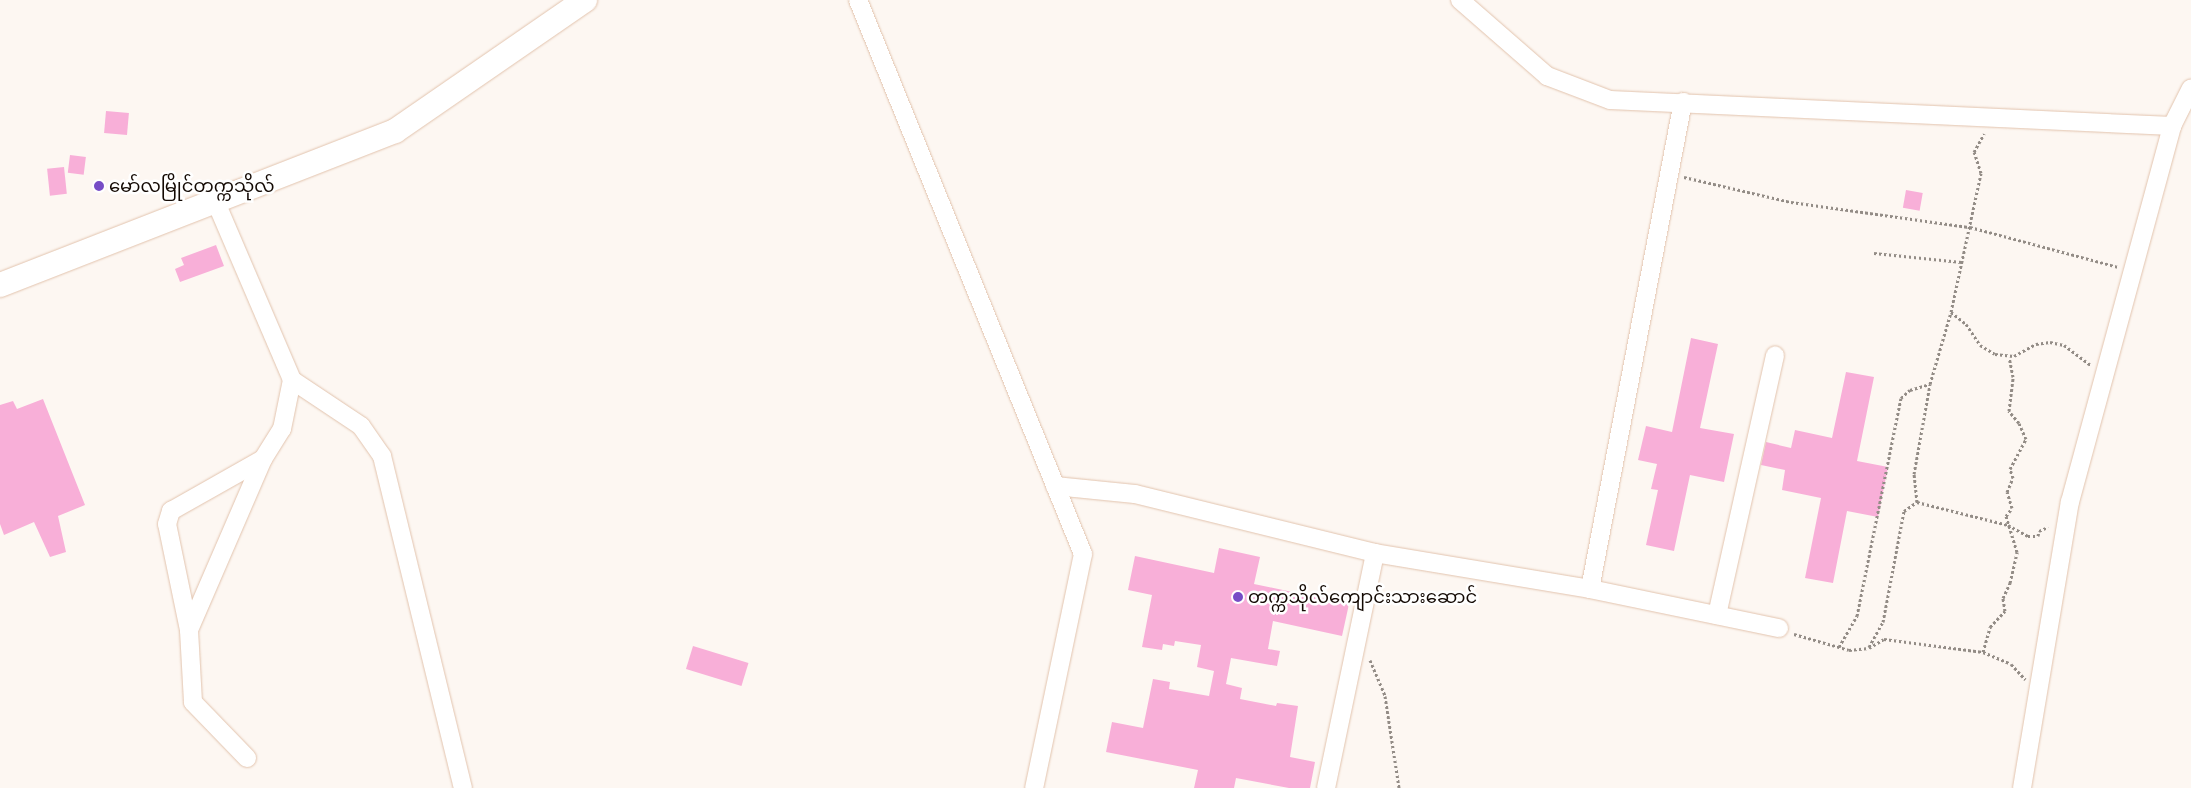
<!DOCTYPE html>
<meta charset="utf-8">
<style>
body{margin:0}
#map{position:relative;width:2191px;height:788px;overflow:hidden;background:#fdf7f2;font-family:Raleway,"Noto Sans Myanmar",sans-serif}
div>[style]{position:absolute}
.building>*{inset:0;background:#f8afd8;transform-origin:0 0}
.path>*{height:3px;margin-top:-1.5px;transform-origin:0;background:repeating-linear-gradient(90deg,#938c86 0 2.5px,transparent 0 5px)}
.roads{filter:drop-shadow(0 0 1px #e2c3ad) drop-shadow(0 0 1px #e2c3ad)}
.minor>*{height:18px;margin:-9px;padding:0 9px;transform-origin:9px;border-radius:9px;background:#fff}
.secondary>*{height:24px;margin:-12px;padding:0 12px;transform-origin:12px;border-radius:12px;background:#fff}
.dots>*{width:14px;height:14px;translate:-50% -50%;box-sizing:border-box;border:2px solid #fff;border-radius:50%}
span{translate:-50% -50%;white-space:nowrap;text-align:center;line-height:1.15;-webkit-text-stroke:5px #fff;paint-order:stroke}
.poi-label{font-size:18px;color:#130903}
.left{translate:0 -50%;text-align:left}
</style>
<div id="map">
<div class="building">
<i style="left:106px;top:111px;width:23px;height:22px;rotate:5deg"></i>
<i style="left:70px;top:155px;width:16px;height:18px;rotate:7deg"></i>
<i style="left:64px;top:167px;width:27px;height:17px;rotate:84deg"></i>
<i style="left:1906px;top:190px;width:17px;height:18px;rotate:10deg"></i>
<i style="clip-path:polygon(216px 245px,224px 266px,180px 282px,175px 269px,184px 265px,181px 258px)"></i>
<i style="clip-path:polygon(1691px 338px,1718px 344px,1700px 428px,1734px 434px,1724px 482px,1690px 475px,1674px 551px,1646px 545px,1658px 490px,1651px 489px,1657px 464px,1638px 460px,1646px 426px,1672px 432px)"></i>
<i style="clip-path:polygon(1846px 372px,1874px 377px,1857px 461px,1888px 467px,1878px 517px,1847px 511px,1833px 583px,1805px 578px,1821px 498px,1782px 490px,1785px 470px,1761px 465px,1766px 442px,1791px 448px,1795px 430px,1832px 438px)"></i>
<i style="clip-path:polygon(43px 399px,85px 505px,58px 516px,66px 552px,50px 557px,34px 522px,4px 535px,0 524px,0 405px,13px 401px,17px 409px)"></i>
<i style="clip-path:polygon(1219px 548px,1260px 557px,1254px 584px,1349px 604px,1342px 636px,1273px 621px,1268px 649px,1280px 651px,1277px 666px,1231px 658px,1226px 684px,1242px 688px,1240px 699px,1276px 706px,1277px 703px,1298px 706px,1290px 757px,1315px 762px,1310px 788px,1289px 788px,1236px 778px,1234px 788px,1194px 788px,1198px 770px,1106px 752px,1112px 722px,1143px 728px,1153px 679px,1170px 682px,1169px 689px,1209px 696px,1214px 671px,1197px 667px,1201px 645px,1175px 641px,1174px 646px,1163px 644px,1162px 650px,1142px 647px,1152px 595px,1128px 590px,1135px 556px,1214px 573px)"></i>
<i style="left:693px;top:646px;width:58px;height:24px;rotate:17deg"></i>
</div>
<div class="path">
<i style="left:1684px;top:177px;width:110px;rotate:13.2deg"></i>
<i style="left:1791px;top:202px;width:181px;rotate:8deg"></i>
<i style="left:1970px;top:227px;width:153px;rotate:15.1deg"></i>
<i style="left:1874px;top:253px;width:88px;rotate:5.8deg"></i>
<i style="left:1951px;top:312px;width:19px;rotate:39deg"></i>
<i style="left:1966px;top:324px;width:25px;rotate:56deg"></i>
<i style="left:1980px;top:345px;width:17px;rotate:31deg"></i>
<i style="left:1995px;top:354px;width:19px;rotate:6deg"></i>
<i style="left:2014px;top:356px;width:25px;rotate:-29deg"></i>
<i style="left:2036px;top:344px;width:14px;rotate:-8deg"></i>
<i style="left:2050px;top:342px;width:14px;rotate:12deg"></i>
<i style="left:2064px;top:345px;width:34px;rotate:37deg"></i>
<i style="left:1917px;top:502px;width:94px;rotate:14.2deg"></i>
<i style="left:2008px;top:525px;width:23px;rotate:29deg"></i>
<i style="left:2028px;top:536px;width:10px"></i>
<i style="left:2038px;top:536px;width:5px;rotate:-79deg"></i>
<i style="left:2039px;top:531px;width:10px;rotate:-24deg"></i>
<i style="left:1794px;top:634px;width:57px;rotate:16.2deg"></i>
<i style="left:1849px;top:650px;width:20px;rotate:-6deg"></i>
<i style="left:1869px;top:648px;width:17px;rotate:-31deg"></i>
<i style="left:1884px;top:639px;width:100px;rotate:7.5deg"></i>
<i style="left:1983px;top:652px;width:30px;rotate:23deg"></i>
<i style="left:2011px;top:664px;width:21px;rotate:47deg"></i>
<i style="left:1839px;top:647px;width:36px;rotate:-60deg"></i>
<i style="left:1857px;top:616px;width:222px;rotate:-78.6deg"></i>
<i style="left:1901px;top:398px;width:12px;rotate:-42deg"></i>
<i style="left:1910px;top:390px;width:21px;rotate:-17deg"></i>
<i style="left:1930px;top:384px;width:75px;rotate:-73.7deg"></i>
<i style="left:1951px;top:312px;width:142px;rotate:-77.8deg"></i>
<i style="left:1981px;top:173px;width:22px;rotate:-108deg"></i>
<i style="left:1974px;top:152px;width:21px;rotate:-61deg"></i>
<i style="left:1869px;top:647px;width:29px;rotate:-61deg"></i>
<i style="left:1883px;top:622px;width:113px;rotate:-79.3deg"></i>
<i style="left:1904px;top:511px;width:16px;rotate:-35deg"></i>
<i style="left:1917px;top:502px;width:28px;rotate:-96deg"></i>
<i style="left:1914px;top:474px;width:91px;rotate:-79.9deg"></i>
<i style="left:1983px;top:652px;width:26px;rotate:-74deg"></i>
<i style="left:1990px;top:627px;width:22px;rotate:-47deg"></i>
<i style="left:2005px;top:611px;width:13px;rotate:-99deg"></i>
<i style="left:2003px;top:598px;width:17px;rotate:-65deg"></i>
<i style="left:2010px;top:583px;width:32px;rotate:-77deg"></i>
<i style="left:2017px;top:552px;width:38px;rotate:-107deg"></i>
<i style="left:2006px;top:516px;width:10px;rotate:-53deg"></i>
<i style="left:2012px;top:508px;width:17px;rotate:-107deg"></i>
<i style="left:2007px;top:492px;width:15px;rotate:-67deg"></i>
<i style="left:2013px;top:478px;width:9px;rotate:-108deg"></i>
<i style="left:2010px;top:469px;width:34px;rotate:-62deg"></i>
<i style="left:2026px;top:439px;width:17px;rotate:-114deg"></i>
<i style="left:2019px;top:423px;width:16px;rotate:-130deg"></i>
<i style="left:2009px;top:411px;width:34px;rotate:-83deg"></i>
<i style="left:2013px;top:377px;width:20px;rotate:-101deg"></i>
<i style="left:1370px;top:660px;width:39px;rotate:67deg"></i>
<i style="left:1385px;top:696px;width:93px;rotate:81.3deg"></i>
</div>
<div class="roads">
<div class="minor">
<i style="left:858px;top:0;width:598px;rotate:67.9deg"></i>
<i style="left:1083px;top:554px;width:239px;rotate:101.8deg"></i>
<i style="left:1460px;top:0;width:116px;rotate:41.1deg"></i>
<i style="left:1547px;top:76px;width:67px;rotate:20.9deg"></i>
<i style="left:1610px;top:100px;width:563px;rotate:2.65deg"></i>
<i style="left:2172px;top:126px;width:42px;rotate:-63.4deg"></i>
<i style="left:215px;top:200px;width:196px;rotate:66.8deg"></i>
<i style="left:292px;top:380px;width:83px;rotate:33.7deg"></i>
<i style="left:361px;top:426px;width:37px;rotate:55deg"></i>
<i style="left:382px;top:456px;width:342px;rotate:76.3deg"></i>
<i style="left:1055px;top:486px;width:80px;rotate:5.7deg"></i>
<i style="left:1135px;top:494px;width:247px;rotate:13.8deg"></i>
<i style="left:1375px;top:553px;width:218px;rotate:9.5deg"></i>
<i style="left:1590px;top:589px;width:496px;rotate:-79.2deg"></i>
<i style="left:1590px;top:589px;width:193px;rotate:11.7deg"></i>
<i style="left:1717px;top:615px;width:266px;rotate:-77.4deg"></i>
<i style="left:189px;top:630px;width:186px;rotate:-66.6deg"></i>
<i style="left:263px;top:459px;width:36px;rotate:-58deg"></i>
<i style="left:282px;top:429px;width:50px;rotate:-78.5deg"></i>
<i style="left:247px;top:758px;width:78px;rotate:-134deg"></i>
<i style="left:193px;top:702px;width:72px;rotate:-93.2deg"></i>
<i style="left:189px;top:630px;width:108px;rotate:-101.7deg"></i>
<i style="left:167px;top:524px;width:14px;rotate:-73deg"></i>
<i style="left:171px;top:511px;width:106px;rotate:-29.5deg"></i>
<i style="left:1326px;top:788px;width:240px;rotate:-78.2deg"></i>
<i style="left:2022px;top:788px;width:290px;rotate:-80.5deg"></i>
<i style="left:2070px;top:502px;width:390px;rotate:-74.8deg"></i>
</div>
<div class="secondary">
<i style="left:0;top:285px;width:424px;rotate:-21.3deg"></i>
<i style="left:395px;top:131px;width:231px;rotate:-34.6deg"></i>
</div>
</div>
<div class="dots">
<i style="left:99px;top:186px;background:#774dc6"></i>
<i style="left:1238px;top:597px;background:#774dc6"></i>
</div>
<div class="poi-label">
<span class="left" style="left:109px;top:186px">မော်လမြိုင်တက္ကသိုလ်</span>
<span class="left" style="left:1248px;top:597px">တက္ကသိုလ်ကျောင်းသားဆောင်</span>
</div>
</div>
